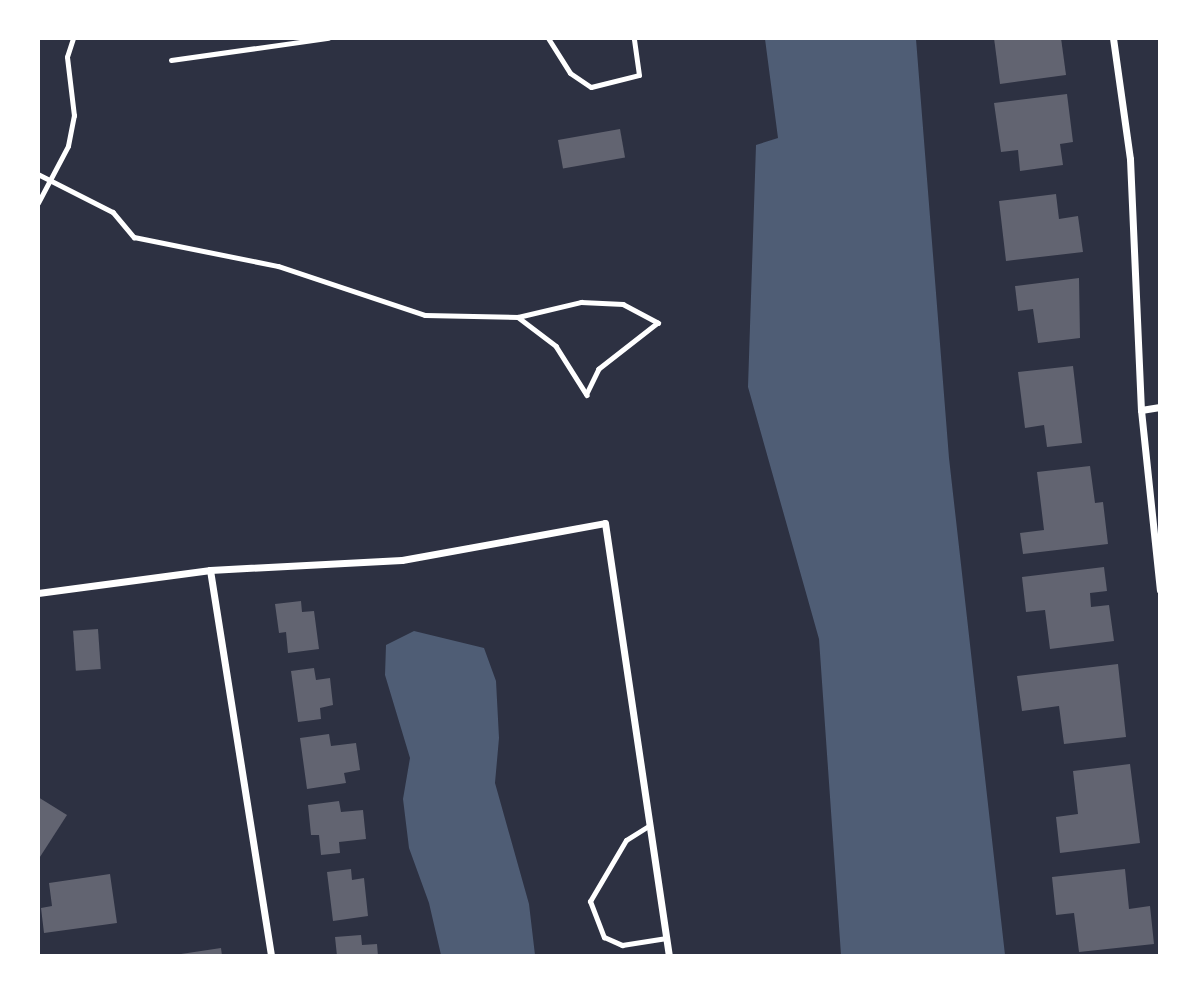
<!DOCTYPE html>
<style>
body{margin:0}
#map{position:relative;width:1198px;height:994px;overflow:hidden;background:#2d3142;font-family:"DejaVu Sans",sans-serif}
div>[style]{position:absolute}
.water>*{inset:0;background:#4f5d75}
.building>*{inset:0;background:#626471;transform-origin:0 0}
.path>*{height:4.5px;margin:-2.25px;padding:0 2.25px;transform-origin:2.25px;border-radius:2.25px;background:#fff}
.service>*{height:5px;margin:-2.5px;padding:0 2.5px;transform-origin:2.5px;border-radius:2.5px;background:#fff}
.minor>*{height:7px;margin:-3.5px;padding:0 3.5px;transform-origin:3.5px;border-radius:3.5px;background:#fff}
span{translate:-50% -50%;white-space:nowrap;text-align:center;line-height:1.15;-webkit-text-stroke:7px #fff;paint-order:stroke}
.frame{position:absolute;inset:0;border:40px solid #fff;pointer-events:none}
</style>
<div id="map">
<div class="water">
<i style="clip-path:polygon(765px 39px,916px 39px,949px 458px,1005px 955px,841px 955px,819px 639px,748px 387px,756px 145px,778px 138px)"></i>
<i style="clip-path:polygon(414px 631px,484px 648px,496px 681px,499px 738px,495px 783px,529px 904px,535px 955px,441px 955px,429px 903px,409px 848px,403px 799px,410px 758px,385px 675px,386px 645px)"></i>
</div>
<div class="building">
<i style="clip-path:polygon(994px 38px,1061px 38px,1066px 75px,1000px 84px)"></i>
<i style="clip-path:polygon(1067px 94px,1073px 142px,1060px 144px,1063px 165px,1020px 171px,1018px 150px,1001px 152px,994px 103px)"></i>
<i style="left:620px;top:129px;width:29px;height:63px;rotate:80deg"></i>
<i style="clip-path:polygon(1056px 194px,1059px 219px,1078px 216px,1083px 252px,1006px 261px,999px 201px)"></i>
<i style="clip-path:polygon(1079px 278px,1080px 338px,1038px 343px,1033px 309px,1018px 311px,1015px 286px)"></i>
<i style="clip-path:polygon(1073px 366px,1082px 443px,1047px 447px,1044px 425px,1025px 428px,1018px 372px)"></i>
<i style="clip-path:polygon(1090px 466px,1095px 503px,1103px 502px,1108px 544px,1023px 554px,1020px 533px,1044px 530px,1037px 472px)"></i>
<i style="clip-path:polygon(1104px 567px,1107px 591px,1090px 593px,1091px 607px,1109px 605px,1114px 641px,1050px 649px,1045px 610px,1026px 612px,1022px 577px)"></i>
<i style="clip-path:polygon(301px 601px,302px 612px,314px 611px,319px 649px,288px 653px,286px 632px,279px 633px,275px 604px)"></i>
<i style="left:98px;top:629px;width:40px;height:25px;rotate:86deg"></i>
<i style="clip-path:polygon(1118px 664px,1126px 737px,1064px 744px,1059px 706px,1022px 711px,1017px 676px)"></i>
<i style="clip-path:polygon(314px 668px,316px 680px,330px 678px,333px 705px,320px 708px,321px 719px,298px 722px,291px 671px)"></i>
<i style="clip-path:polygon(329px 734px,331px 746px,356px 743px,360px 770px,344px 773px,346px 783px,307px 789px,300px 738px)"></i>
<i style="clip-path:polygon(1130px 764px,1140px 843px,1060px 853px,1056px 817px,1078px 814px,1073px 771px)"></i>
<i style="clip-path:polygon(38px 797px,67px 815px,38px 860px)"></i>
<i style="clip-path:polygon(339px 801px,341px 812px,363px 810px,366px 839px,339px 842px,340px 853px,321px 855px,319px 835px,311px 835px,308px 805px)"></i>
<i style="clip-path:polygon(351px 869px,352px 880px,364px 878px,368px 916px,333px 921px,327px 872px)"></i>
<i style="clip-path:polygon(1125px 869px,1129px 909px,1150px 906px,1154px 944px,1079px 952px,1074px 913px,1056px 915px,1052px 877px)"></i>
<i style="clip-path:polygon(110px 874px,117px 923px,44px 933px,41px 908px,52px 906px,49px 883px)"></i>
<i style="clip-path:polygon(361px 935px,362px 945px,377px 944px,378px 956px,337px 956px,335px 937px)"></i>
<i style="clip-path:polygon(221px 948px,222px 956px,181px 956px,181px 954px)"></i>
</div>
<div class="path">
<i style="left:38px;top:174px;width:84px;rotate:26.9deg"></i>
<i style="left:113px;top:212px;width:33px;rotate:50deg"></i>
<i style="left:134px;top:237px;width:147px;rotate:11.4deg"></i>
<i style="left:278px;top:266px;width:155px;rotate:18.4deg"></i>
<i style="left:425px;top:315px;width:93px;rotate:1.2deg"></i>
<i style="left:518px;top:317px;width:48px;rotate:37.3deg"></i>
<i style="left:556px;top:346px;width:58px;rotate:57.7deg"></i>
<i style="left:38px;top:203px;width:64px;rotate:-62.2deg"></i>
<i style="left:68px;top:146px;width:31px;rotate:-79deg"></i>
<i style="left:74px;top:116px;width:59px;rotate:-96.8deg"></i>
<i style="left:67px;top:57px;width:20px;rotate:-72deg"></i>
<i style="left:518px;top:317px;width:65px;rotate:-13.4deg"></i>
<i style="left:581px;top:302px;width:42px;rotate:2.7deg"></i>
<i style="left:623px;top:304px;width:40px;rotate:28deg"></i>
<i style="left:658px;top:323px;width:75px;rotate:142.1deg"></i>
<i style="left:599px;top:369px;width:28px;rotate:116deg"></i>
</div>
<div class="service">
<i style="left:548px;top:38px;width:41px;rotate:57.8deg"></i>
<i style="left:570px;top:73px;width:25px;rotate:34deg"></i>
<i style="left:591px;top:87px;width:49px;rotate:-14deg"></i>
<i style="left:639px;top:75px;width:37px;rotate:-98deg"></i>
<i style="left:171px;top:60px;width:159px;rotate:-8deg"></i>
<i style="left:650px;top:825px;width:28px;rotate:148deg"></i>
<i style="left:626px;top:840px;width:71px;rotate:120.5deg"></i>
<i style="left:590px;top:901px;width:39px;rotate:69deg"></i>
<i style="left:604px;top:937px;width:20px;rotate:24deg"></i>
<i style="left:622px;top:945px;width:45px;rotate:-9deg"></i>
</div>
<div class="minor">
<i style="left:1113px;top:38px;width:122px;rotate:82deg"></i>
<i style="left:1130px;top:159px;width:251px;rotate:87.5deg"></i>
<i style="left:1141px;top:410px;width:181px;rotate:84deg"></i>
<i style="left:1141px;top:410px;width:19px;rotate:-9deg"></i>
<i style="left:210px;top:570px;width:391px;rotate:81deg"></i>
<i style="left:38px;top:593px;width:174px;rotate:-7.6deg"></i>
<i style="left:210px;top:570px;width:192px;rotate:-3deg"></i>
<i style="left:402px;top:560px;width:206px;rotate:-10.3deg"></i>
<i style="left:605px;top:523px;width:438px;rotate:81.6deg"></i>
</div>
<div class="frame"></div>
</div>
